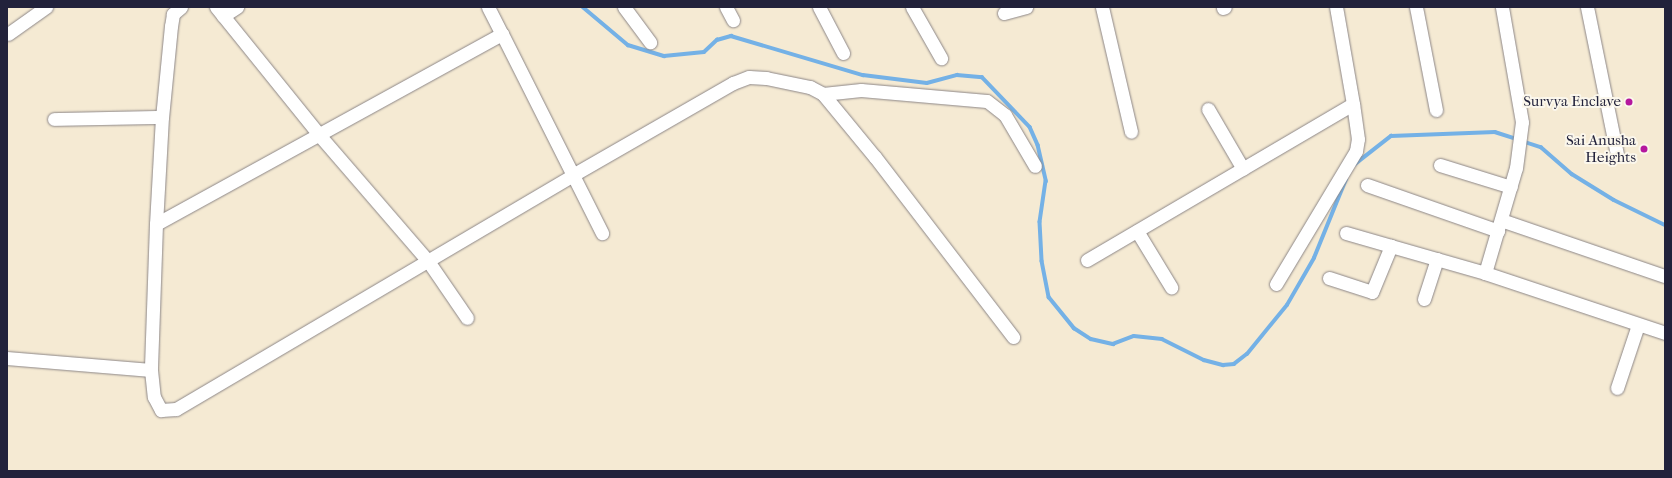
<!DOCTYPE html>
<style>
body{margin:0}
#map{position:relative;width:1672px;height:478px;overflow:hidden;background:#f5ead3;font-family:"IM FELL French Canon",serif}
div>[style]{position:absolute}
.stream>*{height:3.5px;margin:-1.75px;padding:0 1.75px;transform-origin:1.75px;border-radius:1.75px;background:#74b1e6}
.roads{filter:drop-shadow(0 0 1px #8c8687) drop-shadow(0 0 1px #8c8687)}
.street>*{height:13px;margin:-6.5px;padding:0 6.5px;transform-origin:6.5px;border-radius:6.5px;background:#fff}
.dots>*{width:11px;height:11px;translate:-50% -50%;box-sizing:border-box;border:2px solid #fbf7ec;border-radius:50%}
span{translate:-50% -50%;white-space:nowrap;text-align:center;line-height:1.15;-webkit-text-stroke:4px #fbf7ec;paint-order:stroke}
.poi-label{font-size:15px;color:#22223b}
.right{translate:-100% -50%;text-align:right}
.frame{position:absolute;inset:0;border:8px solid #22223b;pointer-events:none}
</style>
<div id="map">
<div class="stream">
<i style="left:583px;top:7px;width:59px;rotate:40.2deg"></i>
<i style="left:628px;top:45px;width:38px;rotate:17deg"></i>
<i style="left:664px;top:56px;width:40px;rotate:-5.7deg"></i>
<i style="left:704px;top:52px;width:18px;rotate:-43deg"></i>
<i style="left:717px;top:40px;width:15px;rotate:-16deg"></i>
<i style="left:731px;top:36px;width:138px;rotate:16.5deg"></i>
<i style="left:863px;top:75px;width:64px;rotate:7.1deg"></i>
<i style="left:927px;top:83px;width:31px;rotate:-15deg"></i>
<i style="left:957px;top:75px;width:25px;rotate:5deg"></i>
<i style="left:982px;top:77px;width:69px;rotate:46.2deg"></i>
<i style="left:1030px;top:127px;width:20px;rotate:66deg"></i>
<i style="left:1038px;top:145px;width:37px;rotate:77deg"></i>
<i style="left:1046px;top:181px;width:41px;rotate:98.3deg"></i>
<i style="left:1040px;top:222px;width:39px;rotate:87deg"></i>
<i style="left:1042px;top:261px;width:37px;rotate:79deg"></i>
<i style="left:1049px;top:297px;width:40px;rotate:51deg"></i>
<i style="left:1074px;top:328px;width:20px;rotate:33deg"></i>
<i style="left:1091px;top:339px;width:23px;rotate:13deg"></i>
<i style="left:1113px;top:344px;width:22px;rotate:-21deg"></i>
<i style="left:1134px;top:336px;width:28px;rotate:6deg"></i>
<i style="left:1162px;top:339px;width:47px;rotate:26.6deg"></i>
<i style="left:1204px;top:360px;width:20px;rotate:15deg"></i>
<i style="left:1223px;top:365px;width:11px;rotate:-5deg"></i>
<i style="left:1234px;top:364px;width:16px;rotate:-38deg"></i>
<i style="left:1247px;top:354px;width:63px;rotate:-50.8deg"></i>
<i style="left:1287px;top:305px;width:54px;rotate:-60.1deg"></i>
<i style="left:1314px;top:258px;width:85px;rotate:-67.9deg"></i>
<i style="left:1522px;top:141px;width:20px;rotate:18deg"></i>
<i style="left:1541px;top:147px;width:41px;rotate:41.1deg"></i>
<i style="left:1572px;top:174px;width:49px;rotate:31.8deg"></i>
<i style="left:1614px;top:200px;width:57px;rotate:26.1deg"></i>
<i style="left:1354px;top:165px;width:47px;rotate:-38.1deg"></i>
<i style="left:1391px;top:136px;width:104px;rotate:-2.2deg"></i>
<i style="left:1495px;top:132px;width:22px;rotate:18deg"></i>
</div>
<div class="roads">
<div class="street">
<i style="left:181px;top:7px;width:11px;rotate:139deg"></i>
<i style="left:173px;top:14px;width:12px;rotate:99deg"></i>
<i style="left:171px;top:26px;width:91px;rotate:95.6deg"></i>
<i style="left:162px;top:117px;width:107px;rotate:93.2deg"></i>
<i style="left:156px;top:224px;width:146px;rotate:92deg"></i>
<i style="left:151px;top:370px;width:27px;rotate:84deg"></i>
<i style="left:154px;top:397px;width:15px;rotate:62deg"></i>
<i style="left:161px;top:410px;width:15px;rotate:-4deg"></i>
<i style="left:176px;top:409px;width:459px;rotate:-30.5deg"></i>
<i style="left:571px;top:176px;width:187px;rotate:-29.9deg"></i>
<i style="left:733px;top:83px;width:17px;rotate:-21deg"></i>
<i style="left:749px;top:77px;width:17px;rotate:3deg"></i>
<i style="left:766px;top:78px;width:45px;rotate:11.6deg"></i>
<i style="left:810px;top:87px;width:15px;rotate:28deg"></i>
<i style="left:823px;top:94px;width:82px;rotate:50.5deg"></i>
<i style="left:875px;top:157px;width:227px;rotate:52.5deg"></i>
<i style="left:216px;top:7px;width:166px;rotate:51.1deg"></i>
<i style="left:320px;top:136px;width:165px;rotate:49.2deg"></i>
<i style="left:428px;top:261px;width:69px;rotate:55.6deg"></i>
<i style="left:488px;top:7px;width:30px;rotate:63deg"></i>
<i style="left:624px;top:7px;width:44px;rotate:53.4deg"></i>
<i style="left:726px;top:7px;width:15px;rotate:62deg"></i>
<i style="left:819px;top:7px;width:52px;rotate:62.4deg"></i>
<i style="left:912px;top:7px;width:59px;rotate:60.4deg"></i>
<i style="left:1102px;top:7px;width:128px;rotate:76.9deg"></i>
<i style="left:1416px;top:7px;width:105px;rotate:79deg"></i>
<i style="left:1587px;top:7px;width:150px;rotate:78.5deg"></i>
<i style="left:1223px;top:8px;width:2px;rotate:-27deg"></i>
<i style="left:1004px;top:13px;width:23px;rotate:-15deg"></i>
<i style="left:223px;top:16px;width:17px;rotate:-33deg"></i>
<i style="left:8px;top:34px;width:47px;rotate:-35.4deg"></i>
<i style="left:823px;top:94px;width:38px;rotate:-6deg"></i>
<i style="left:861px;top:90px;width:126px;rotate:5deg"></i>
<i style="left:987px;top:101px;width:23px;rotate:38deg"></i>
<i style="left:1005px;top:115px;width:59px;rotate:59.5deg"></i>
<i style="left:1208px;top:109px;width:69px;rotate:59.7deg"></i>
<i style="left:54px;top:119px;width:108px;rotate:-1.1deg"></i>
<i style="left:1440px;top:165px;width:74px;rotate:17.2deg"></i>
<i style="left:1367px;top:185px;width:139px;rotate:19.3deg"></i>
<i style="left:1501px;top:220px;width:173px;rotate:18.9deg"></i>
<i style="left:156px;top:224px;width:395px;rotate:-28.8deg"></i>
<i style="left:502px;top:34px;width:223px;rotate:63.3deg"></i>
<i style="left:1137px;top:231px;width:66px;rotate:58.7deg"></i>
<i style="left:1346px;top:233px;width:47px;rotate:16.1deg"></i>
<i style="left:1087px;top:260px;width:308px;rotate:-30.4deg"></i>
<i style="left:1485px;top:273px;width:109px;rotate:-73.6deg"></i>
<i style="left:1516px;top:168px;width:46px;rotate:-82.6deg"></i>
<i style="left:1522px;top:122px;width:117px;rotate:-99.9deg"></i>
<i style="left:1329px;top:278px;width:45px;rotate:18deg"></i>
<i style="left:1372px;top:292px;width:50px;rotate:-67.6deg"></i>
<i style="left:1391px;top:246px;width:98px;rotate:16deg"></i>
<i style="left:1485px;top:273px;width:190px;rotate:18.4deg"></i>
<i style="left:1276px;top:284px;width:155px;rotate:-59deg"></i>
<i style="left:1356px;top:151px;width:12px;rotate:-81deg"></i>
<i style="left:1358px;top:139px;width:35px;rotate:-98deg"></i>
<i style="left:1353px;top:104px;width:98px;rotate:-99.9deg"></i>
<i style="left:1424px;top:299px;width:42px;rotate:-72deg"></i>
<i style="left:7px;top:358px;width:144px;rotate:4.8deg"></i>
<i style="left:1617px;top:388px;width:66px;rotate:-71.6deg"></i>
</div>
</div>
<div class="dots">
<i style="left:1629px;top:102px;background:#b5179e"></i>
<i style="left:1644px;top:149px;background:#b5179e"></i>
</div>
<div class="poi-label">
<span class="right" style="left:1621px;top:102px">Survya Enclave</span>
<span class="right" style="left:1636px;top:149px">Sai Anusha<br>Heights</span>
</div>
<div class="frame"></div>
</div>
